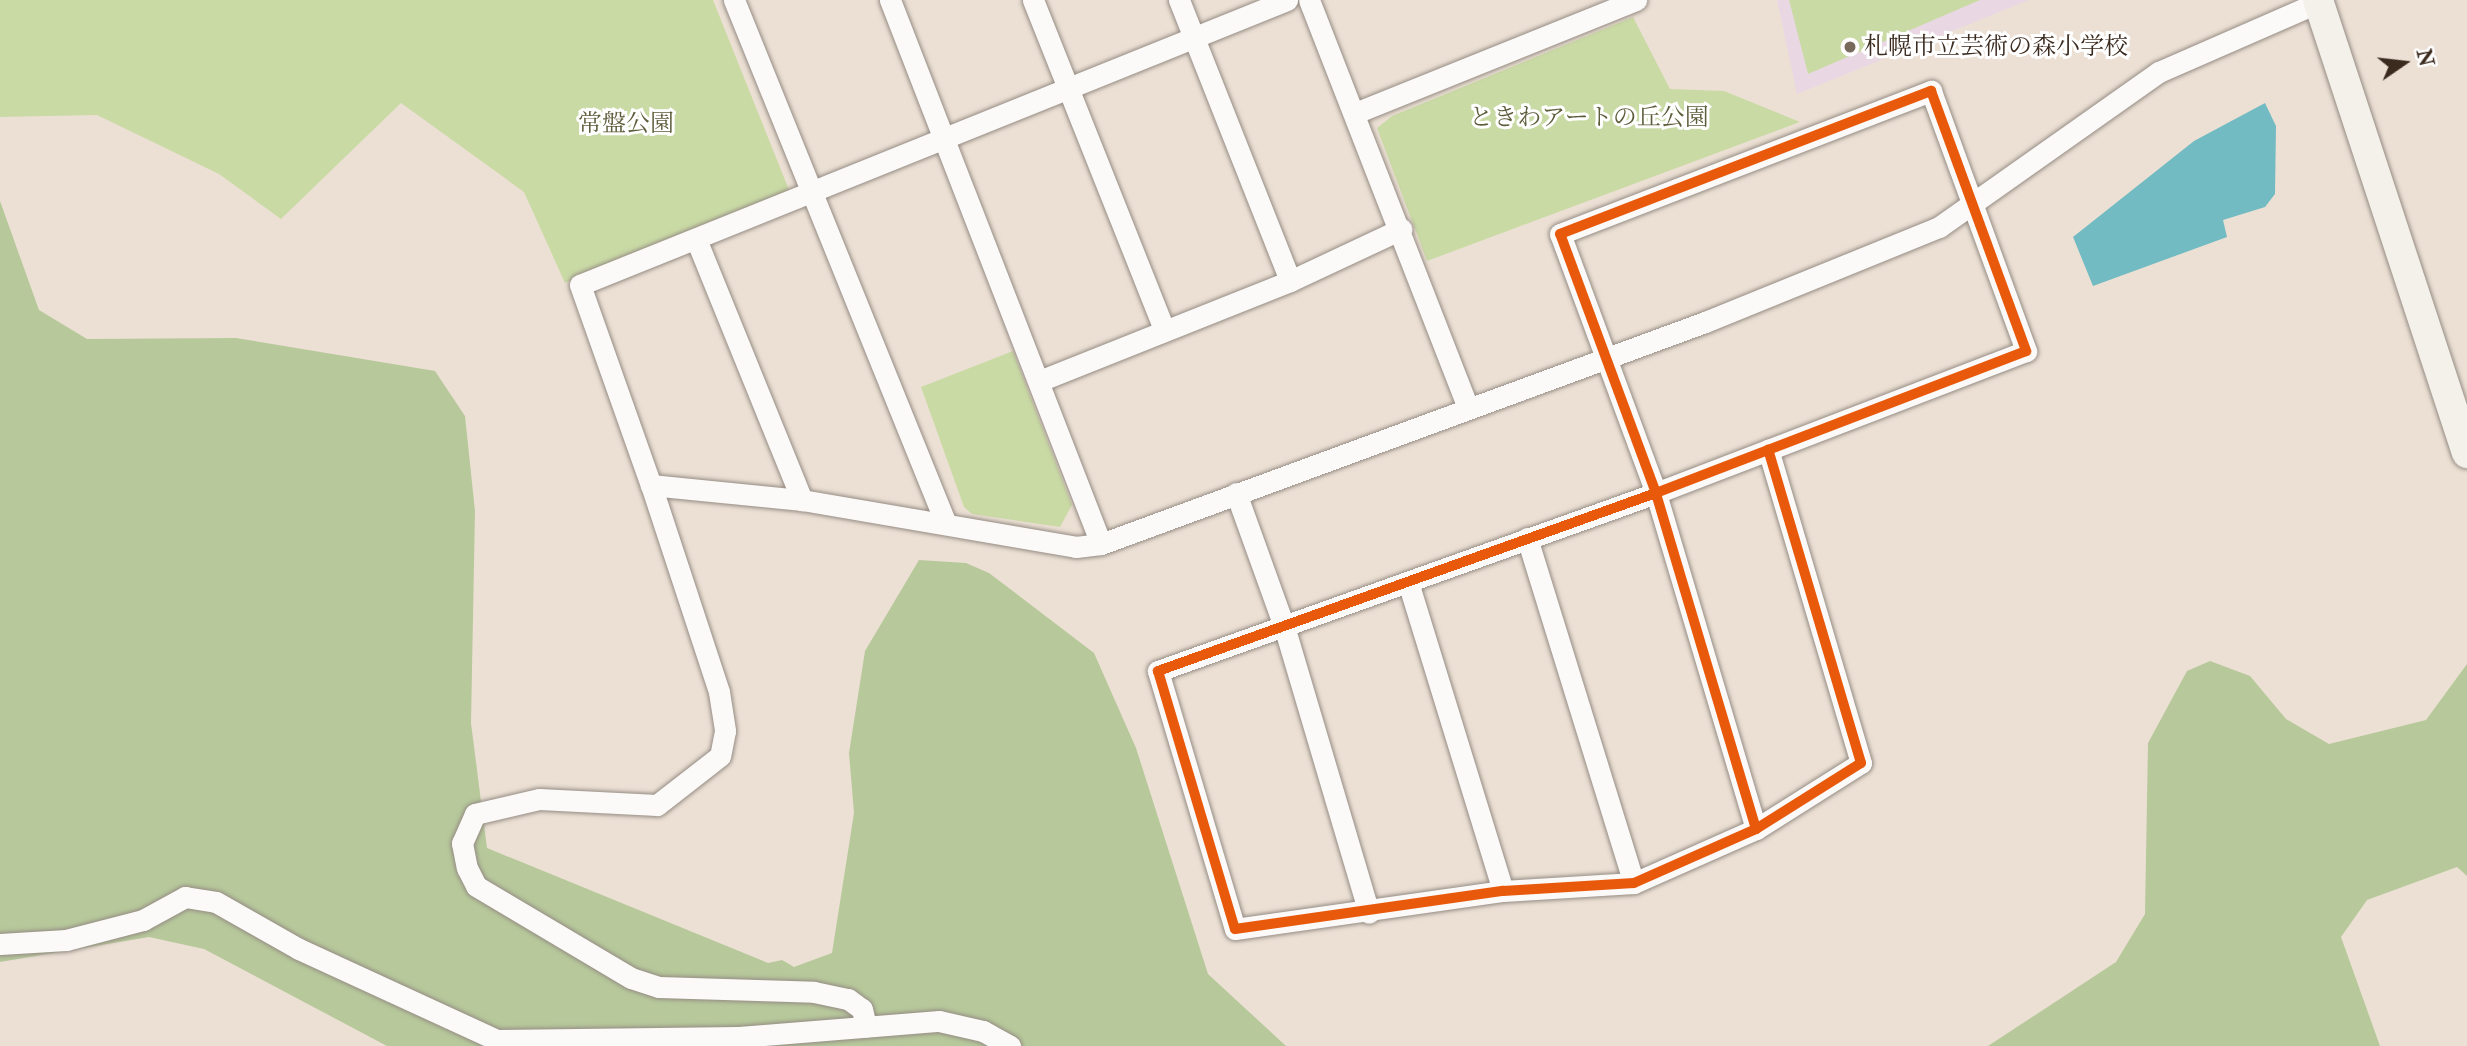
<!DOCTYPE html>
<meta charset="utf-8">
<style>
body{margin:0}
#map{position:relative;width:2467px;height:1046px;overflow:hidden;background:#ece0d4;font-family:"IM FELL Double Pica","Noto Serif JP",serif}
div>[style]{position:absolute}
.built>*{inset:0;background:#e9d8e3}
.green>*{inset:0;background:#cadaa5}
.forest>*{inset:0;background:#b7c99b}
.water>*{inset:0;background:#72bbc3}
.roads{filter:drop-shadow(0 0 2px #958c84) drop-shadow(0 0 2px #958c84)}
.street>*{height:21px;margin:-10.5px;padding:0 10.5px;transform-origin:10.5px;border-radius:10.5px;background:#fcfaf9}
.secondary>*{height:30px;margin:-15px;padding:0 15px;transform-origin:15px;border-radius:15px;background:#f4f0ea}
.cycleway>*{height:10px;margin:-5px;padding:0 5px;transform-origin:5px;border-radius:5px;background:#e8590c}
.dots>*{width:19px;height:19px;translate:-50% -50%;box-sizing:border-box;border:4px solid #fff;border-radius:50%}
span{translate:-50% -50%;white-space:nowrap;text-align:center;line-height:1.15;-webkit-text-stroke:6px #fff;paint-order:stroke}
.poi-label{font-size:24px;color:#3b2a1e}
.left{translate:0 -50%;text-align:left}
.park-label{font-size:24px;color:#5e5d3b}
.north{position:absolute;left:2369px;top:28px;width:70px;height:70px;-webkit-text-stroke:5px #fff;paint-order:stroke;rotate:76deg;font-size:19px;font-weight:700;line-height:28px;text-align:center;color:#3b2a1e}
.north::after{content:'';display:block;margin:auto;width:24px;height:32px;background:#3b2a1e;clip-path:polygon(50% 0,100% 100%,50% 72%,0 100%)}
</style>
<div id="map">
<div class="built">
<i style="clip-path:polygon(1777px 0,2029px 0,1797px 94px)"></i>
</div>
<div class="green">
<i style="clip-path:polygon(0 0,713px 0,789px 190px,565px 283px,524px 192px,401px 103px,281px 219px,219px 174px,97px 115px,0 117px)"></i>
<i style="clip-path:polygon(1789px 0,1980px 0,1808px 74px)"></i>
<i style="clip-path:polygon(1633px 17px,1670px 89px,1724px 91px,1800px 122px,1427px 261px,1377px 128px,1392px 116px)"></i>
<i style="clip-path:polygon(1013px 351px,1072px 505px,1060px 527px,972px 514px,964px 507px,921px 387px)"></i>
</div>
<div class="forest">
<i style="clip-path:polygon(0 201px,39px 310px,87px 339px,236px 338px,435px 371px,465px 416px,475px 511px,471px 723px,487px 848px,768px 963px,782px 960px,794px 967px,832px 953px,854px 813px,849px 753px,865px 651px,919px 560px,966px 563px,989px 573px,1094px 653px,1136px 748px,1208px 974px,1286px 1046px,387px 1046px,204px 949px,149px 937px,0 962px)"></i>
<i style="clip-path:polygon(2210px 661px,2250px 676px,2286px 719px,2329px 744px,2426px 720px,2467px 664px,2467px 876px,2457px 867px,2367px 900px,2341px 937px,2380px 1046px,1988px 1046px,2116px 962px,2145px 914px,2148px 743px,2187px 671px)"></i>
</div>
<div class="water">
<i style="clip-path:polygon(2265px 103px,2276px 126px,2275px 194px,2265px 207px,2223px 220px,2227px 237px,2093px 286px,2073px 237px,2194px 141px)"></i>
</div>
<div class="roads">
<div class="street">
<i style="left:734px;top:0;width:565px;rotate:67.97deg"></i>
<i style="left:890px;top:0;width:583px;rotate:68.8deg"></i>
<i style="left:1033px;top:0;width:356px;rotate:68.3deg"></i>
<i style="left:1179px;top:0;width:302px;rotate:68.4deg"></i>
<i style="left:1287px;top:0;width:762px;rotate:158.05deg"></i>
<i style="left:580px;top:285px;width:212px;rotate:70.5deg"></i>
<i style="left:651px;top:485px;width:152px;rotate:5.7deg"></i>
<i style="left:802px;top:500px;width:278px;rotate:9.7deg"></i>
<i style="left:1076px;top:547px;width:25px;rotate:-7deg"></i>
<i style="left:1101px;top:544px;width:644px;rotate:-20.18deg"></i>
<i style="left:1705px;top:322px;width:253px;rotate:-22.1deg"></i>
<i style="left:1939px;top:227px;width:269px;rotate:-35.2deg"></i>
<i style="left:2159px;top:72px;width:175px;rotate:-23.6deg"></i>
<i style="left:1309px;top:0;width:438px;rotate:68.7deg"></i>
<i style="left:1355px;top:113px;width:303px;rotate:-21.9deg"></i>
<i style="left:696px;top:239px;width:282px;rotate:67.9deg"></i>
<i style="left:1039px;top:381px;width:270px;rotate:-21.7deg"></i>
<i style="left:1290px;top:281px;width:123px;rotate:-25.1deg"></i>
<i style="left:651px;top:485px;width:218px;rotate:71.8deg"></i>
<i style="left:719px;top:692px;width:39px;rotate:81deg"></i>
<i style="left:725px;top:731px;width:25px;rotate:101deg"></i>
<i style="left:720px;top:756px;width:80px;rotate:142.1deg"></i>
<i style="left:657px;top:805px;width:118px;rotate:-177.1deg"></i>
<i style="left:539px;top:799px;width:66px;rotate:166.8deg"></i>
<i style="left:475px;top:814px;width:32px;rotate:114deg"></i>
<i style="left:462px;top:843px;width:25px;rotate:79deg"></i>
<i style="left:467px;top:868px;width:20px;rotate:63deg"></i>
<i style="left:476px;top:886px;width:180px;rotate:30.7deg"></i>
<i style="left:631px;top:978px;width:29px;rotate:18deg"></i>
<i style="left:659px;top:987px;width:155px;rotate:1.8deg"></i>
<i style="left:814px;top:992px;width:35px;rotate:12deg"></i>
<i style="left:848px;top:999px;width:17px;rotate:36deg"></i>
<i style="left:862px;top:1009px;width:18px;rotate:77deg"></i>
<i style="left:1236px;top:493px;width:141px;rotate:70.2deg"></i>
<i style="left:1284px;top:626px;width:299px;rotate:73.5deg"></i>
<i style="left:1527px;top:538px;width:361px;rotate:72.8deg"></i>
<i style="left:1408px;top:582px;width:323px;rotate:72.9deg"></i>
<i style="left:1756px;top:829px;width:351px;rotate:-106.6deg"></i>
<i style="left:1656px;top:493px;width:276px;rotate:-110.3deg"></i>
<i style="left:1560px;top:234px;width:398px;rotate:-21.1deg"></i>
<i style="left:1931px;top:91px;width:277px;rotate:69.9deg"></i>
<i style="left:2026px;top:351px;width:396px;rotate:159deg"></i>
<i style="left:1656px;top:493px;width:529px;rotate:160.33deg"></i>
<i style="left:1158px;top:671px;width:269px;rotate:73.4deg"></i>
<i style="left:1235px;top:929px;width:271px;rotate:-8.1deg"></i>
<i style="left:1503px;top:891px;width:131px;rotate:-3.5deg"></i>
<i style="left:1634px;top:883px;width:133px;rotate:-23.9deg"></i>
<i style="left:1756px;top:829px;width:124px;rotate:-32.2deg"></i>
<i style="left:1861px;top:763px;width:327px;rotate:-106.5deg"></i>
<i style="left:0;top:944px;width:66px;rotate:-3.5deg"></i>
<i style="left:66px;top:940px;width:80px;rotate:-14.6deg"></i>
<i style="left:143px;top:920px;width:48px;rotate:-28.7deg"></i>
<i style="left:185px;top:897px;width:31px;rotate:9deg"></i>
<i style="left:216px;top:902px;width:95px;rotate:29.5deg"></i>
<i style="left:299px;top:949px;width:218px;rotate:24.7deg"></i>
<i style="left:497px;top:1040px;width:242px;rotate:-0.7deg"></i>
<i style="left:739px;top:1037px;width:201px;rotate:-4.6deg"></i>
<i style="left:939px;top:1021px;width:45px;rotate:12.8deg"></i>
<i style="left:983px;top:1031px;width:31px;rotate:29deg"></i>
</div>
<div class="secondary">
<i style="left:2318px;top:0;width:477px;rotate:71.8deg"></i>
</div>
</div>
<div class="cycleway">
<i style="left:1756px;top:829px;width:351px;rotate:-106.6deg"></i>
<i style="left:1656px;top:493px;width:276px;rotate:-110.3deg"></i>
<i style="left:1560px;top:234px;width:398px;rotate:-21.1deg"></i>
<i style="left:1931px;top:91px;width:277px;rotate:69.9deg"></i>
<i style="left:2026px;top:351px;width:396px;rotate:159deg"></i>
<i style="left:1656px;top:493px;width:529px;rotate:160.33deg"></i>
<i style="left:1158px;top:671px;width:269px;rotate:73.4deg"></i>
<i style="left:1235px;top:929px;width:271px;rotate:-8.1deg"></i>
<i style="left:1503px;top:891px;width:131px;rotate:-3.5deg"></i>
<i style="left:1634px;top:883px;width:133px;rotate:-23.9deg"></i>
<i style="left:1756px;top:829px;width:124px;rotate:-32.2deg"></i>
<i style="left:1861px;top:763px;width:327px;rotate:-106.5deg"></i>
</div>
<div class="dots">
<i style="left:1850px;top:47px;background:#796a5e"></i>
</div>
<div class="poi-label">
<span class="left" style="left:1864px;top:47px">札幌市立芸術の森小学校</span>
</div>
<div class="park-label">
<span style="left:1589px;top:118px">ときわアートの丘公園</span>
<span style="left:626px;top:124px">常盤公園</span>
</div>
<div class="north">N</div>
</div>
